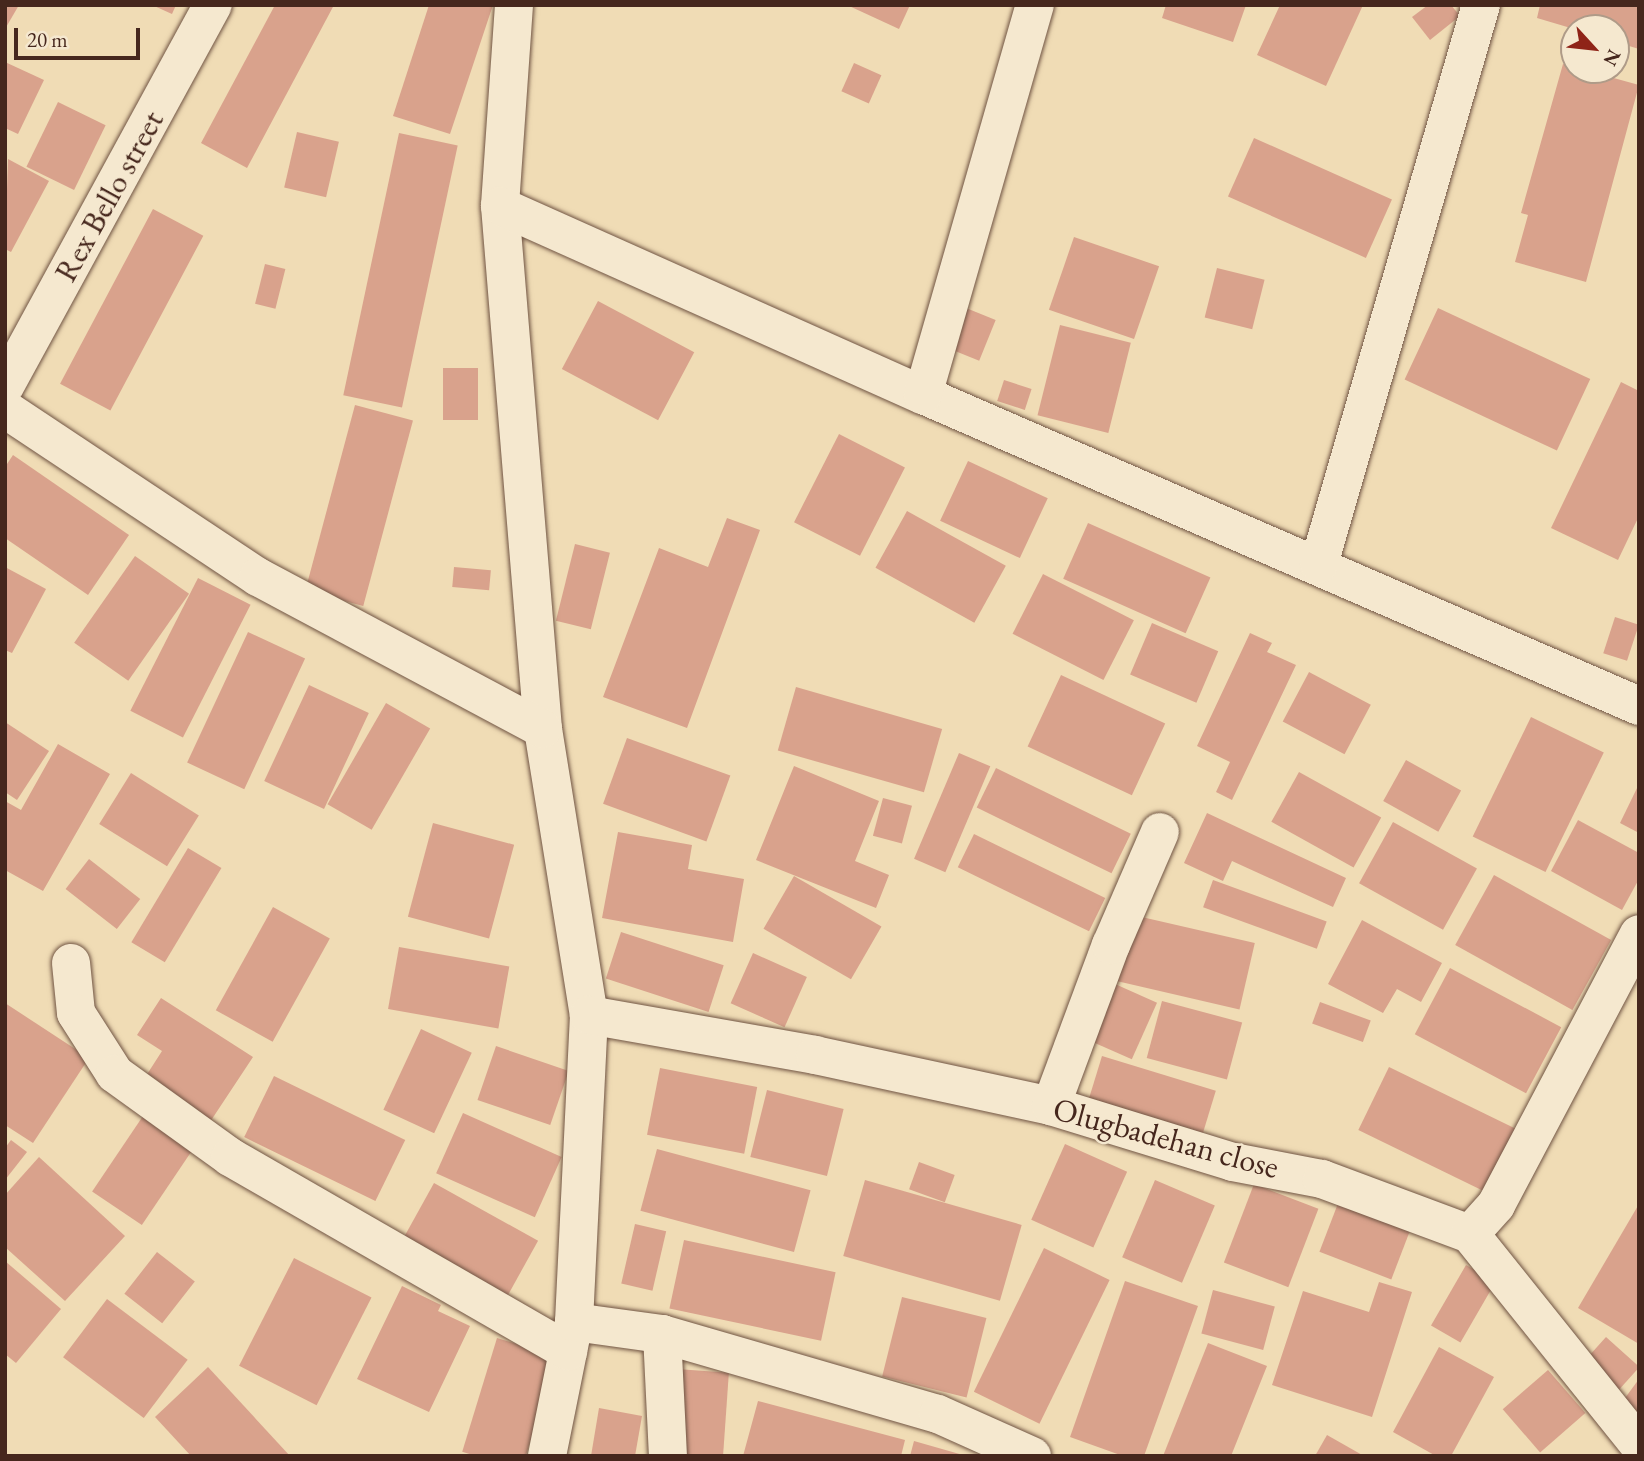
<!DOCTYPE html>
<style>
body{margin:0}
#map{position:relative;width:1644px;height:1461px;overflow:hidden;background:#f0dcb5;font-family:"EB Garamond",serif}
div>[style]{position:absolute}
.building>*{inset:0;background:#d9a28c;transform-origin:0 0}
.roads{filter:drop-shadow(0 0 2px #705443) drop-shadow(0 0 2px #705443)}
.minor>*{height:38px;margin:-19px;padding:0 19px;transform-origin:19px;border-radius:19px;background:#f5e8cf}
span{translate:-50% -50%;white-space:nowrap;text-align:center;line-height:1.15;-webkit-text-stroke:5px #f5e8cf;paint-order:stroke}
.street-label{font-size:32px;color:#46271d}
.frame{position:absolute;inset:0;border:7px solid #46271d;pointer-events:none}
.north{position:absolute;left:1560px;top:14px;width:70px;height:70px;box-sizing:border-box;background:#f5e8cf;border:2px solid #af9b88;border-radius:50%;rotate:117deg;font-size:19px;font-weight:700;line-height:28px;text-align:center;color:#46271d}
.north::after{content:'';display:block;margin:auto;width:24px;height:32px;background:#8f2418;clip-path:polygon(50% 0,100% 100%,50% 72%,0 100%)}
.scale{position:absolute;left:14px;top:28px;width:126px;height:32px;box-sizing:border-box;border:4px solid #46271d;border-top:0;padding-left:9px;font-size:21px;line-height:24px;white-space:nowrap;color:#46271d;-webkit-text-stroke:5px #f5e8cf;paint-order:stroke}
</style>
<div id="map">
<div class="building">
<i style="clip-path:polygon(5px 5px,19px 5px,5px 29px)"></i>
<i style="clip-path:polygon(152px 5px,176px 5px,172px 14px)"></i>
<i style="clip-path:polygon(275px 5px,334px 5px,247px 168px,201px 143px)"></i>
<i style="clip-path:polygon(429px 5px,493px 5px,450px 134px,393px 116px)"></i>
<i style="clip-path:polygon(847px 5px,910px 5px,899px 29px)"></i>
<i style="clip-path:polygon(1166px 5px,1246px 5px,1233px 42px,1162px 18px)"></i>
<i style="clip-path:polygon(1280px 5px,1363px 5px,1326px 86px,1257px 55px)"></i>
<i style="clip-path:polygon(1428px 5px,1451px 5px,1460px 16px,1430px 40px,1412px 17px)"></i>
<i style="clip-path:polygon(1540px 5px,1639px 5px,1639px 49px,1616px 42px,1616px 28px,1574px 29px,1537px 18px)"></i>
<i style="clip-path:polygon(5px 62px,44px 80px,18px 134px,5px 128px)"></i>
<i style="left:854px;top:63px;width:30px;height:31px;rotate:24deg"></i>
<i style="clip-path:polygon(1563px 64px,1639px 85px,1586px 282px,1515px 262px,1528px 215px,1521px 213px)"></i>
<i style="left:58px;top:102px;width:53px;height:72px;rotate:26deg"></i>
<i style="left:297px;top:132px;width:43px;height:57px;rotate:13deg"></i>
<i style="left:399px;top:133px;width:60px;height:268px;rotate:12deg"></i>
<i style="left:1254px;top:138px;width:151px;height:64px;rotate:24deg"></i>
<i style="clip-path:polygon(8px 159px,49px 181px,11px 252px,5px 249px)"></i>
<i style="left:153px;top:209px;width:57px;height:198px;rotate:28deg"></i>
<i style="left:1074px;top:237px;width:90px;height:77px;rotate:19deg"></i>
<i style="left:265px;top:264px;width:21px;height:41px;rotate:14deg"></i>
<i style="left:1217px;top:268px;width:49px;height:51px;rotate:14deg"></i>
<i style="left:598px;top:301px;width:109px;height:77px;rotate:28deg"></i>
<i style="left:966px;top:308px;width:32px;height:44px;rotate:22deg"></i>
<i style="left:1438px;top:308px;width:168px;height:79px;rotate:25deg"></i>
<i style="left:1060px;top:325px;width:73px;height:93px;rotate:14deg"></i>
<i style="left:443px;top:368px;width:35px;height:52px"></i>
<i style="left:1004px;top:380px;width:29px;height:22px;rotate:18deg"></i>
<i style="clip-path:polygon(1621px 382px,1639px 391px,1639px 516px,1618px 560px,1551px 528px)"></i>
<i style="left:355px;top:405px;width:60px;height:192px;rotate:15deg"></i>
<i style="left:839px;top:434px;width:74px;height:99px;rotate:27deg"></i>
<i style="clip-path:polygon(13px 455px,129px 535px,88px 595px,5px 538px,5px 467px)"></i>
<i style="left:968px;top:461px;width:88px;height:66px;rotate:25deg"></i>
<i style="left:907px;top:511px;width:113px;height:65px;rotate:29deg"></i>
<i style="clip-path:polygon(727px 518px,760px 530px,687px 728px,603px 697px,659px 548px,708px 567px)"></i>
<i style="left:1088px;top:523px;width:134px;height:61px;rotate:24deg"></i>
<i style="left:575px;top:544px;width:36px;height:79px;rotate:14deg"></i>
<i style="left:135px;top:556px;width:66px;height:106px;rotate:35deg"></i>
<i style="clip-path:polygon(5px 567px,46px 589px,12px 653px,5px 650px)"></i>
<i style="left:454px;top:567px;width:37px;height:20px;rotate:5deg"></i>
<i style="left:1043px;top:574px;width:102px;height:67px;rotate:27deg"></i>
<i style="left:198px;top:578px;width:59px;height:149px;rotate:27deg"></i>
<i style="left:1615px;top:617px;width:25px;height:38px;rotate:18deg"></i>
<i style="left:1152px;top:623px;width:72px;height:56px;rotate:23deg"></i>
<i style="left:248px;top:632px;width:63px;height:144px;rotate:25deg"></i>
<i style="clip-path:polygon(1250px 633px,1272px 643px,1267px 652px,1296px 665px,1232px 800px,1216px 792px,1230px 762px,1197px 746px)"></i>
<i style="left:1309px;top:672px;width:70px;height:56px;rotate:28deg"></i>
<i style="left:1061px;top:675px;width:115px;height:79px;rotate:25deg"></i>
<i style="left:309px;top:685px;width:66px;height:106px;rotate:25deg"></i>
<i style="left:796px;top:687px;width:152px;height:66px;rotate:16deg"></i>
<i style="left:386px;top:703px;width:51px;height:117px;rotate:30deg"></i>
<i style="left:1531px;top:717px;width:81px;height:133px;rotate:26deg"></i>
<i style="clip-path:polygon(5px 722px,49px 751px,17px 800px,5px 792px)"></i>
<i style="left:627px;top:738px;width:110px;height:70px;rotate:20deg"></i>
<i style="clip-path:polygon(58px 744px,110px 774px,43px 891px,5px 870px,5px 801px,21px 810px)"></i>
<i style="left:959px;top:753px;width:34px;height:115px;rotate:23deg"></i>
<i style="left:1406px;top:760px;width:63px;height:47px;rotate:29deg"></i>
<i style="clip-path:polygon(794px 766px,879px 801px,855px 861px,889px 875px,876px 908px,756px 860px)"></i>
<i style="left:996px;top:768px;width:150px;height:44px;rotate:26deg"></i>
<i style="left:1299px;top:772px;width:94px;height:57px;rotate:29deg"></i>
<i style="left:131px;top:773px;width:80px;height:60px;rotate:32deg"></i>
<i style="clip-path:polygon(1639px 784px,1639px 833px,1620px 823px)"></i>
<i style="left:883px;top:798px;width:30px;height:39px;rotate:15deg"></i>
<i style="clip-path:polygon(1207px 813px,1346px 878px,1333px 907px,1232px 861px,1223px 881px,1184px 863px)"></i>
<i style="clip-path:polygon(1578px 820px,1639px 853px,1639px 879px,1622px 910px,1551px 871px)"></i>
<i style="left:1393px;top:822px;width:96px;height:70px;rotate:29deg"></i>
<i style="left:433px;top:823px;width:84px;height:97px;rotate:15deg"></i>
<i style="clip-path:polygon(618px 832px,692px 845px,688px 869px,744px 879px,733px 942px,602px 918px)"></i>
<i style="left:974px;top:834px;width:146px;height:37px;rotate:26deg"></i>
<i style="left:188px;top:848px;width:39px;height:110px;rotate:31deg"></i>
<i style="left:89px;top:859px;width:65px;height:38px;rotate:38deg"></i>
<i style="left:1494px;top:875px;width:134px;height:80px;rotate:29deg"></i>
<i style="left:794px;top:876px;width:101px;height:61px;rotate:30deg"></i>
<i style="left:1213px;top:880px;width:121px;height:29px;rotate:20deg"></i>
<i style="left:273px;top:907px;width:65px;height:118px;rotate:29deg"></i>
<i style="left:1133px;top:915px;width:125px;height:68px;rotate:13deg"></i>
<i style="clip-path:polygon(1362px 920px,1442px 963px,1421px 1002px,1397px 989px,1383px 1013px,1328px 984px)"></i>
<i style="left:621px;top:932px;width:108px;height:49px;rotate:18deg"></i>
<i style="left:399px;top:947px;width:112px;height:63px;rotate:10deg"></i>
<i style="left:753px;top:953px;width:59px;height:55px;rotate:24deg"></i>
<i style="left:1450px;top:968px;width:126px;height:75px;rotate:28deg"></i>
<i style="left:1115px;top:984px;width:46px;height:62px;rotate:24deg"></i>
<i style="clip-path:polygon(161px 998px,253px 1057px,210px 1122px,144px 1079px,162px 1051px,137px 1035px)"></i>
<i style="left:1162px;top:1001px;width:83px;height:59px;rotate:15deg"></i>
<i style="left:1320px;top:1002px;width:54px;height:23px;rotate:20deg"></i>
<i style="clip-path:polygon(5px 1003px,89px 1058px,33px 1143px,5px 1125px)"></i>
<i style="left:421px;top:1029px;width:56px;height:89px;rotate:25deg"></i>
<i style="left:496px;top:1046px;width:77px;height:57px;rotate:19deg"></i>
<i style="left:1102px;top:1056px;width:119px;height:55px;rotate:17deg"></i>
<i style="left:1389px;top:1067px;width:157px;height:70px;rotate:26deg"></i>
<i style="left:660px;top:1068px;width:99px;height:68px;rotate:11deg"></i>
<i style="left:274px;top:1076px;width:146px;height:68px;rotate:26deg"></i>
<i style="left:767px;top:1090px;width:79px;height:69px;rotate:14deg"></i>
<i style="left:463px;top:1113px;width:108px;height:66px;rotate:24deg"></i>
<i style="left:143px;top:1116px;width:60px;height:91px;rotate:34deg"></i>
<i style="clip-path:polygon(11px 1140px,27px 1152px,5px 1180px,5px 1148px)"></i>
<i style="left:1065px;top:1144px;width:68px;height:83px;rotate:24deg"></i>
<i style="left:657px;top:1149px;width:159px;height:64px;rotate:15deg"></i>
<i style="clip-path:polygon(39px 1157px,125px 1236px,65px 1301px,5px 1247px,5px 1195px)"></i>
<i style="left:919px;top:1162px;width:38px;height:29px;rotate:20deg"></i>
<i style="left:865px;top:1180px;width:163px;height:79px;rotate:16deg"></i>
<i style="left:1155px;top:1180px;width:65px;height:84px;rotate:23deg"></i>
<i style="left:434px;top:1183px;width:119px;height:66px;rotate:29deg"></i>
<i style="left:1254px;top:1184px;width:69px;height:84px;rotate:21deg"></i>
<i style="left:1342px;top:1193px;width:77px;height:63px;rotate:21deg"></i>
<i style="clip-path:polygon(1639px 1204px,1639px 1344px,1578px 1308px)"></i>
<i style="left:635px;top:1224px;width:32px;height:61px;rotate:13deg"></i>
<i style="left:684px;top:1240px;width:155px;height:70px;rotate:12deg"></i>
<i style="left:1044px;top:1248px;width:73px;height:160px;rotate:26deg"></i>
<i style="left:157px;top:1252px;width:48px;height:53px;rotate:38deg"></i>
<i style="left:294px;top:1258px;width:87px;height:121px;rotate:27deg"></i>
<i style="clip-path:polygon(5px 1261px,61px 1309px,16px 1363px,5px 1354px)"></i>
<i style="left:1466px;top:1265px;width:34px;height:70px;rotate:30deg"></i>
<i style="clip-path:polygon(1125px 1281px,1198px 1306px,1144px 1456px,1123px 1456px,1070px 1437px)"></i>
<i style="clip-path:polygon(1379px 1282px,1412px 1292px,1372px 1417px,1272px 1385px,1303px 1291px,1369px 1312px)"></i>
<i style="clip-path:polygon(402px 1286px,441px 1305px,438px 1311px,470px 1326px,429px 1412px,357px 1379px)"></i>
<i style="left:1213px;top:1290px;width:64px;height:45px;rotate:15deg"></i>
<i style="left:902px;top:1297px;width:87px;height:82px;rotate:14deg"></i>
<i style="left:107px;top:1299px;width:101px;height:73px;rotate:37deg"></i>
<i style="left:1606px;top:1337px;width:45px;height:41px;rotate:42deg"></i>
<i style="left:497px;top:1338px;width:62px;height:119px;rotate:17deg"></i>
<i style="clip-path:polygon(1208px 1343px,1267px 1366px,1231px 1456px,1163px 1456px)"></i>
<i style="clip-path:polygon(1439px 1347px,1494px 1377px,1451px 1456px,1436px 1456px,1393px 1432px)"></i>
<i style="clip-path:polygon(208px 1367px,290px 1456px,191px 1456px,155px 1417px)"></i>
<i style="left:677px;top:1369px;width:52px;height:87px;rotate:4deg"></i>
<i style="left:1548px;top:1370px;width:57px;height:60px;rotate:49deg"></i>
<i style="clip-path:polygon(1639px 1379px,1639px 1426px,1617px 1409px)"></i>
<i style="clip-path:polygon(758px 1401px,905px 1440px,901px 1456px,743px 1456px)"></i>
<i style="clip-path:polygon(599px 1408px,642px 1416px,635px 1456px,591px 1456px)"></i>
<i style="clip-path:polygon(1327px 1435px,1364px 1456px,1315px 1456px)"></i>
<i style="clip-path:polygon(914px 1441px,963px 1455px,963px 1456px,910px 1456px)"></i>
</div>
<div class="roads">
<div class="minor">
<i style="left:514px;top:5px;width:201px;rotate:94deg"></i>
<i style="left:500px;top:206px;width:525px;rotate:85.3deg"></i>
<i style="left:543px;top:729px;width:290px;rotate:80.9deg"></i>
<i style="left:589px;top:1015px;width:307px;rotate:92.8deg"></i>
<i style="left:574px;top:1322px;width:137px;rotate:101.4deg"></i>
<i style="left:500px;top:206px;width:463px;rotate:24.1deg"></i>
<i style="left:923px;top:395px;width:781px;rotate:23.48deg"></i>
<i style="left:5px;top:386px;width:434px;rotate:-61.4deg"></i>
<i style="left:923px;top:395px;width:406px;rotate:-74deg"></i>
<i style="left:5px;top:409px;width:304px;rotate:33.6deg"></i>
<i style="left:258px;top:577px;width:323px;rotate:28.1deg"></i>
<i style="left:1319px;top:564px;width:582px;rotate:-73.84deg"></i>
<i style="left:71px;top:963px;width:50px;rotate:84.3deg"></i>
<i style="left:76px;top:1013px;width:72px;rotate:57.4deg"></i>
<i style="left:115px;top:1074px;width:142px;rotate:35.8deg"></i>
<i style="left:230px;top:1157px;width:390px;rotate:29.9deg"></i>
<i style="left:589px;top:1015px;width:230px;rotate:10deg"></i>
<i style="left:815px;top:1055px;width:241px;rotate:12.2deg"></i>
<i style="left:1051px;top:1106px;width:190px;rotate:17.1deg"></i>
<i style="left:1233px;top:1162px;width:91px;rotate:10.8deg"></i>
<i style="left:1322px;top:1179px;width:158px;rotate:20.4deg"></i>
<i style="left:1470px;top:1234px;width:270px;rotate:51.3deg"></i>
<i style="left:1051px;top:1106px;width:172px;rotate:-69.6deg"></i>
<i style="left:1111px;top:945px;width:123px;rotate:-66.6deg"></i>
<i style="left:1470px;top:1234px;width:39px;rotate:-48deg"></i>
<i style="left:1496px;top:1205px;width:306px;rotate:-62.2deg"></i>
<i style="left:574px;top:1322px;width:89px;rotate:7.8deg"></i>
<i style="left:662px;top:1334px;width:287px;rotate:16.2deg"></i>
<i style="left:938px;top:1414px;width:103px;rotate:24.1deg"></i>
<i style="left:662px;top:1334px;width:122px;rotate:87.2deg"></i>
</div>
</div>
<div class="street-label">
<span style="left:109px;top:196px;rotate:-61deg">Rex Bello street</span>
<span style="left:1166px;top:1138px;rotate:15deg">Olugbadehan close</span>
</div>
<div class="frame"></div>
<div class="north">N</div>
<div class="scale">20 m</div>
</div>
